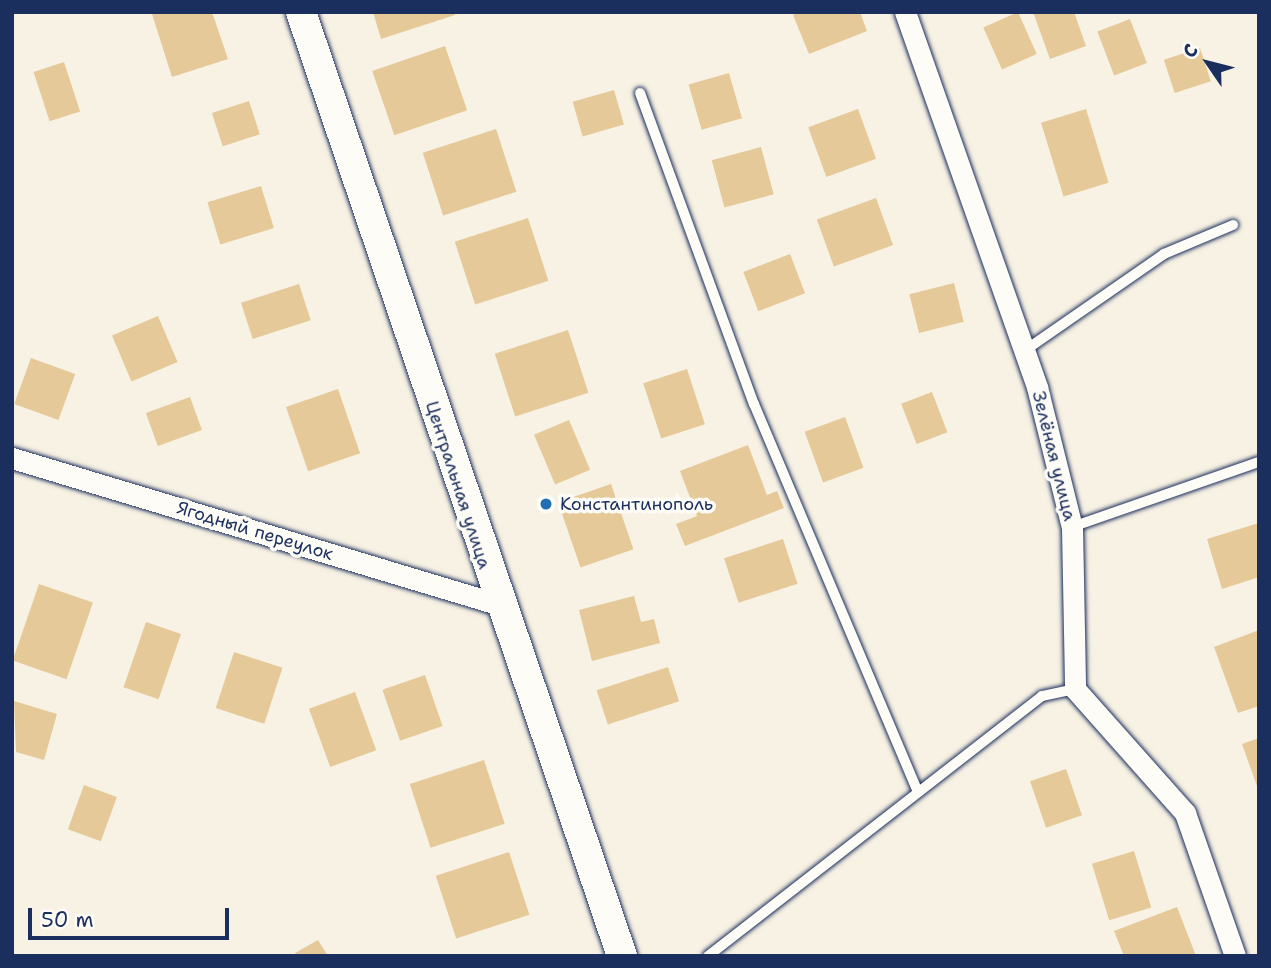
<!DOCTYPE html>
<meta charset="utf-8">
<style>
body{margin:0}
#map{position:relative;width:1271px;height:968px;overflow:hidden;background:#f8f2e4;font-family:"Shantell Sans",sans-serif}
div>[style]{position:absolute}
.building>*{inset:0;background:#e5c999;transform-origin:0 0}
.roads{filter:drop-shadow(0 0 2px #1b2f5e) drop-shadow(0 0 2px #1b2f5e)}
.lane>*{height:10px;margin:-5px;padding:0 5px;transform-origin:5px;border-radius:5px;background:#fdfcf7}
.street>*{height:21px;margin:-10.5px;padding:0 10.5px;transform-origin:10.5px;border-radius:10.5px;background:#fdfcf7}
.secondary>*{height:30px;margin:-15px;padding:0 15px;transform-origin:15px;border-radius:15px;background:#fdfcf7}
.dots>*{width:19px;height:19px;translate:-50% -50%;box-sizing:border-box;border:4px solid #fdfcf7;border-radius:50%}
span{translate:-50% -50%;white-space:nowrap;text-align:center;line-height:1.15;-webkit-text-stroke:7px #fdfcf7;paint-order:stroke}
.street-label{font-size:18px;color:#1b2f5e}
.poi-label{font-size:18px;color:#1b2f5e}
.left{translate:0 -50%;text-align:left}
.frame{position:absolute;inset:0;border:14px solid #1b2f5e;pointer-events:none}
.north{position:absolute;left:1173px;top:28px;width:70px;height:70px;-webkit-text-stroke:5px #fdfcf7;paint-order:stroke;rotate:305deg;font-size:19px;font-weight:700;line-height:28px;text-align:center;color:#1b2f5e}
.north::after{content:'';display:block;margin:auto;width:24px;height:32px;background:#1b2f5e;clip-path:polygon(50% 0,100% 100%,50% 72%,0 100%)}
.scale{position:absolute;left:28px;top:908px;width:201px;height:32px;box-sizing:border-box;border:4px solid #1b2f5e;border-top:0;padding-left:9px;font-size:21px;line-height:24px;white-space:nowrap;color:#1b2f5e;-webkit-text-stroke:5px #fdfcf7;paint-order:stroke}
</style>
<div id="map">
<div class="building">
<i style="clip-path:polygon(212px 12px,228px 59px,172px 77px,152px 14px)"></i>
<i style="clip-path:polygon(373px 12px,454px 12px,455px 15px,381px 39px)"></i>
<i style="clip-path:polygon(799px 12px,860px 12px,867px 31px,809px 54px,793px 15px)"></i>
<i style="left:1018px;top:12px;width:46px;height:38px;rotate:66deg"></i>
<i style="clip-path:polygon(1033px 12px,1074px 12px,1086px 46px,1050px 59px)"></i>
<i style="left:1130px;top:19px;width:47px;height:35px;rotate:69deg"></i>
<i style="left:445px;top:46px;width:68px;height:77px;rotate:71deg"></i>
<i style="left:1200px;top:48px;width:35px;height:38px;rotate:72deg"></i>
<i style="left:64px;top:62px;width:52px;height:32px;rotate:72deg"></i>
<i style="left:729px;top:73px;width:47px;height:42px;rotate:74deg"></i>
<i style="left:614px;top:90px;width:36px;height:43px;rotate:74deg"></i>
<i style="left:249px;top:101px;width:35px;height:39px;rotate:72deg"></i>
<i style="left:858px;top:109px;width:53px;height:53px;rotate:70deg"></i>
<i style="left:1086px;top:109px;width:77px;height:47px;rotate:73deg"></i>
<i style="left:496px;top:129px;width:66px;height:77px;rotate:72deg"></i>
<i style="left:761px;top:147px;width:49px;height:51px;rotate:75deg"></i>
<i style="left:261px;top:186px;width:44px;height:56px;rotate:73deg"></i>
<i style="left:876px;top:198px;width:50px;height:63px;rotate:70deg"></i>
<i style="left:528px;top:218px;width:66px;height:77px;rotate:72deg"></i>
<i style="left:790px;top:254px;width:42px;height:50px;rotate:69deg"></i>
<i style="left:954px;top:283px;width:40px;height:46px;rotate:76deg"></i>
<i style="left:299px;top:284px;width:38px;height:61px;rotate:72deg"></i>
<i style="left:158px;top:316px;width:50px;height:50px;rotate:67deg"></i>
<i style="left:568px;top:330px;width:66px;height:77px;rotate:72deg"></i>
<i style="left:31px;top:358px;width:47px;height:49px;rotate:20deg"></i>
<i style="left:687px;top:369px;width:58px;height:46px;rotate:72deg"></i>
<i style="left:338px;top:389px;width:68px;height:55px;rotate:71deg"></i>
<i style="left:932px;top:392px;width:43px;height:33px;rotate:69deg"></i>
<i style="left:190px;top:397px;width:35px;height:47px;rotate:70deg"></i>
<i style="left:845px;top:417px;width:54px;height:43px;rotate:70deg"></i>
<i style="left:569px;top:420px;width:54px;height:38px;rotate:67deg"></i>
<i style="clip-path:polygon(748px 445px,767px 495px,777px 491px,784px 508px,685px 546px,676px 524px,697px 516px,680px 471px)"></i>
<i style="left:611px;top:484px;width:69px;height:56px;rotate:71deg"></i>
<i style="clip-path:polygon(1259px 523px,1259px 577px,1222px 589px,1207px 539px)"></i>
<i style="left:783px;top:539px;width:47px;height:62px;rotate:72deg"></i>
<i style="left:39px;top:584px;width:57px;height:81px;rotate:19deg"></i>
<i style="clip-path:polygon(634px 596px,641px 622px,654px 619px,660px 643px,592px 661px,579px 610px)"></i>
<i style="left:146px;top:622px;width:37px;height:69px;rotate:19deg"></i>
<i style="clip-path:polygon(1259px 630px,1259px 706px,1238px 713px,1214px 647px)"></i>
<i style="left:234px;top:652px;width:51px;height:59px;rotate:18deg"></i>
<i style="left:668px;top:667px;width:36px;height:75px;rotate:72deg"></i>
<i style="left:425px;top:675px;width:54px;height:45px;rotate:71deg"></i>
<i style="left:355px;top:692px;width:62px;height:49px;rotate:70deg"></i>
<i style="clip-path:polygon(14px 701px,57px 714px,44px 760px,16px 752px)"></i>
<i style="clip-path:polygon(1259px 738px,1259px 789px,1258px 789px,1242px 744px)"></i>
<i style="left:484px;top:760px;width:67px;height:78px;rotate:72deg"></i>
<i style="left:1066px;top:769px;width:49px;height:38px;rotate:71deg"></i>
<i style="left:84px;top:785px;width:35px;height:47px;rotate:20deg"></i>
<i style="left:1134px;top:851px;width:59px;height:44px;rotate:73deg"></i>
<i style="left:509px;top:852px;width:66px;height:77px;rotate:72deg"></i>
<i style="clip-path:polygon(1177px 907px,1196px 956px,1124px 956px,1114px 931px)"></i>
<i style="clip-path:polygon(318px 940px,328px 956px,297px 956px,295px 953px)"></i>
</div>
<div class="roads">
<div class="lane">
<i style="left:640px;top:93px;width:331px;rotate:69.9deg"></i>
<i style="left:754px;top:404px;width:421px;rotate:67.1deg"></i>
<i style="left:1024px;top:351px;width:170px;rotate:-34.7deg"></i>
<i style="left:1164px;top:254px;width:75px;rotate:-22.8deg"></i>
<i style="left:1072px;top:527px;width:198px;rotate:-19.2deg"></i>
<i style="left:708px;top:956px;width:423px;rotate:-37.9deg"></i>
<i style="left:1042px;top:696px;width:34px;rotate:-12deg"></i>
</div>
<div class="street">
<i style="left:905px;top:12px;width:398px;rotate:70.6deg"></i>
<i style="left:1037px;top:387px;width:144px;rotate:76deg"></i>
<i style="left:1072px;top:527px;width:162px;rotate:88.9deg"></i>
<i style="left:1075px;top:689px;width:166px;rotate:48.4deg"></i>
<i style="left:1185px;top:813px;width:151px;rotate:70.7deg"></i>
<i style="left:12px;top:458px;width:506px;rotate:16.75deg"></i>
</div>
<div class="secondary">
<i style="left:301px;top:12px;width:997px;rotate:71.22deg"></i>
</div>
</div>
<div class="dots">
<i style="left:546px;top:504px;background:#1f6fb2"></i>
</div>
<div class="street-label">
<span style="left:1054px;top:456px;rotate:76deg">Зелёная улица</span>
<span style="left:458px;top:485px;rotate:72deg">Центральная улица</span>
<span style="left:255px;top:531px;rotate:17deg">Ягодный переулок</span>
</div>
<div class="poi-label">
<span class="left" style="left:560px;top:504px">Константинополь</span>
</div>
<div class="frame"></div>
<div class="north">С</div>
<div class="scale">50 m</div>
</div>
